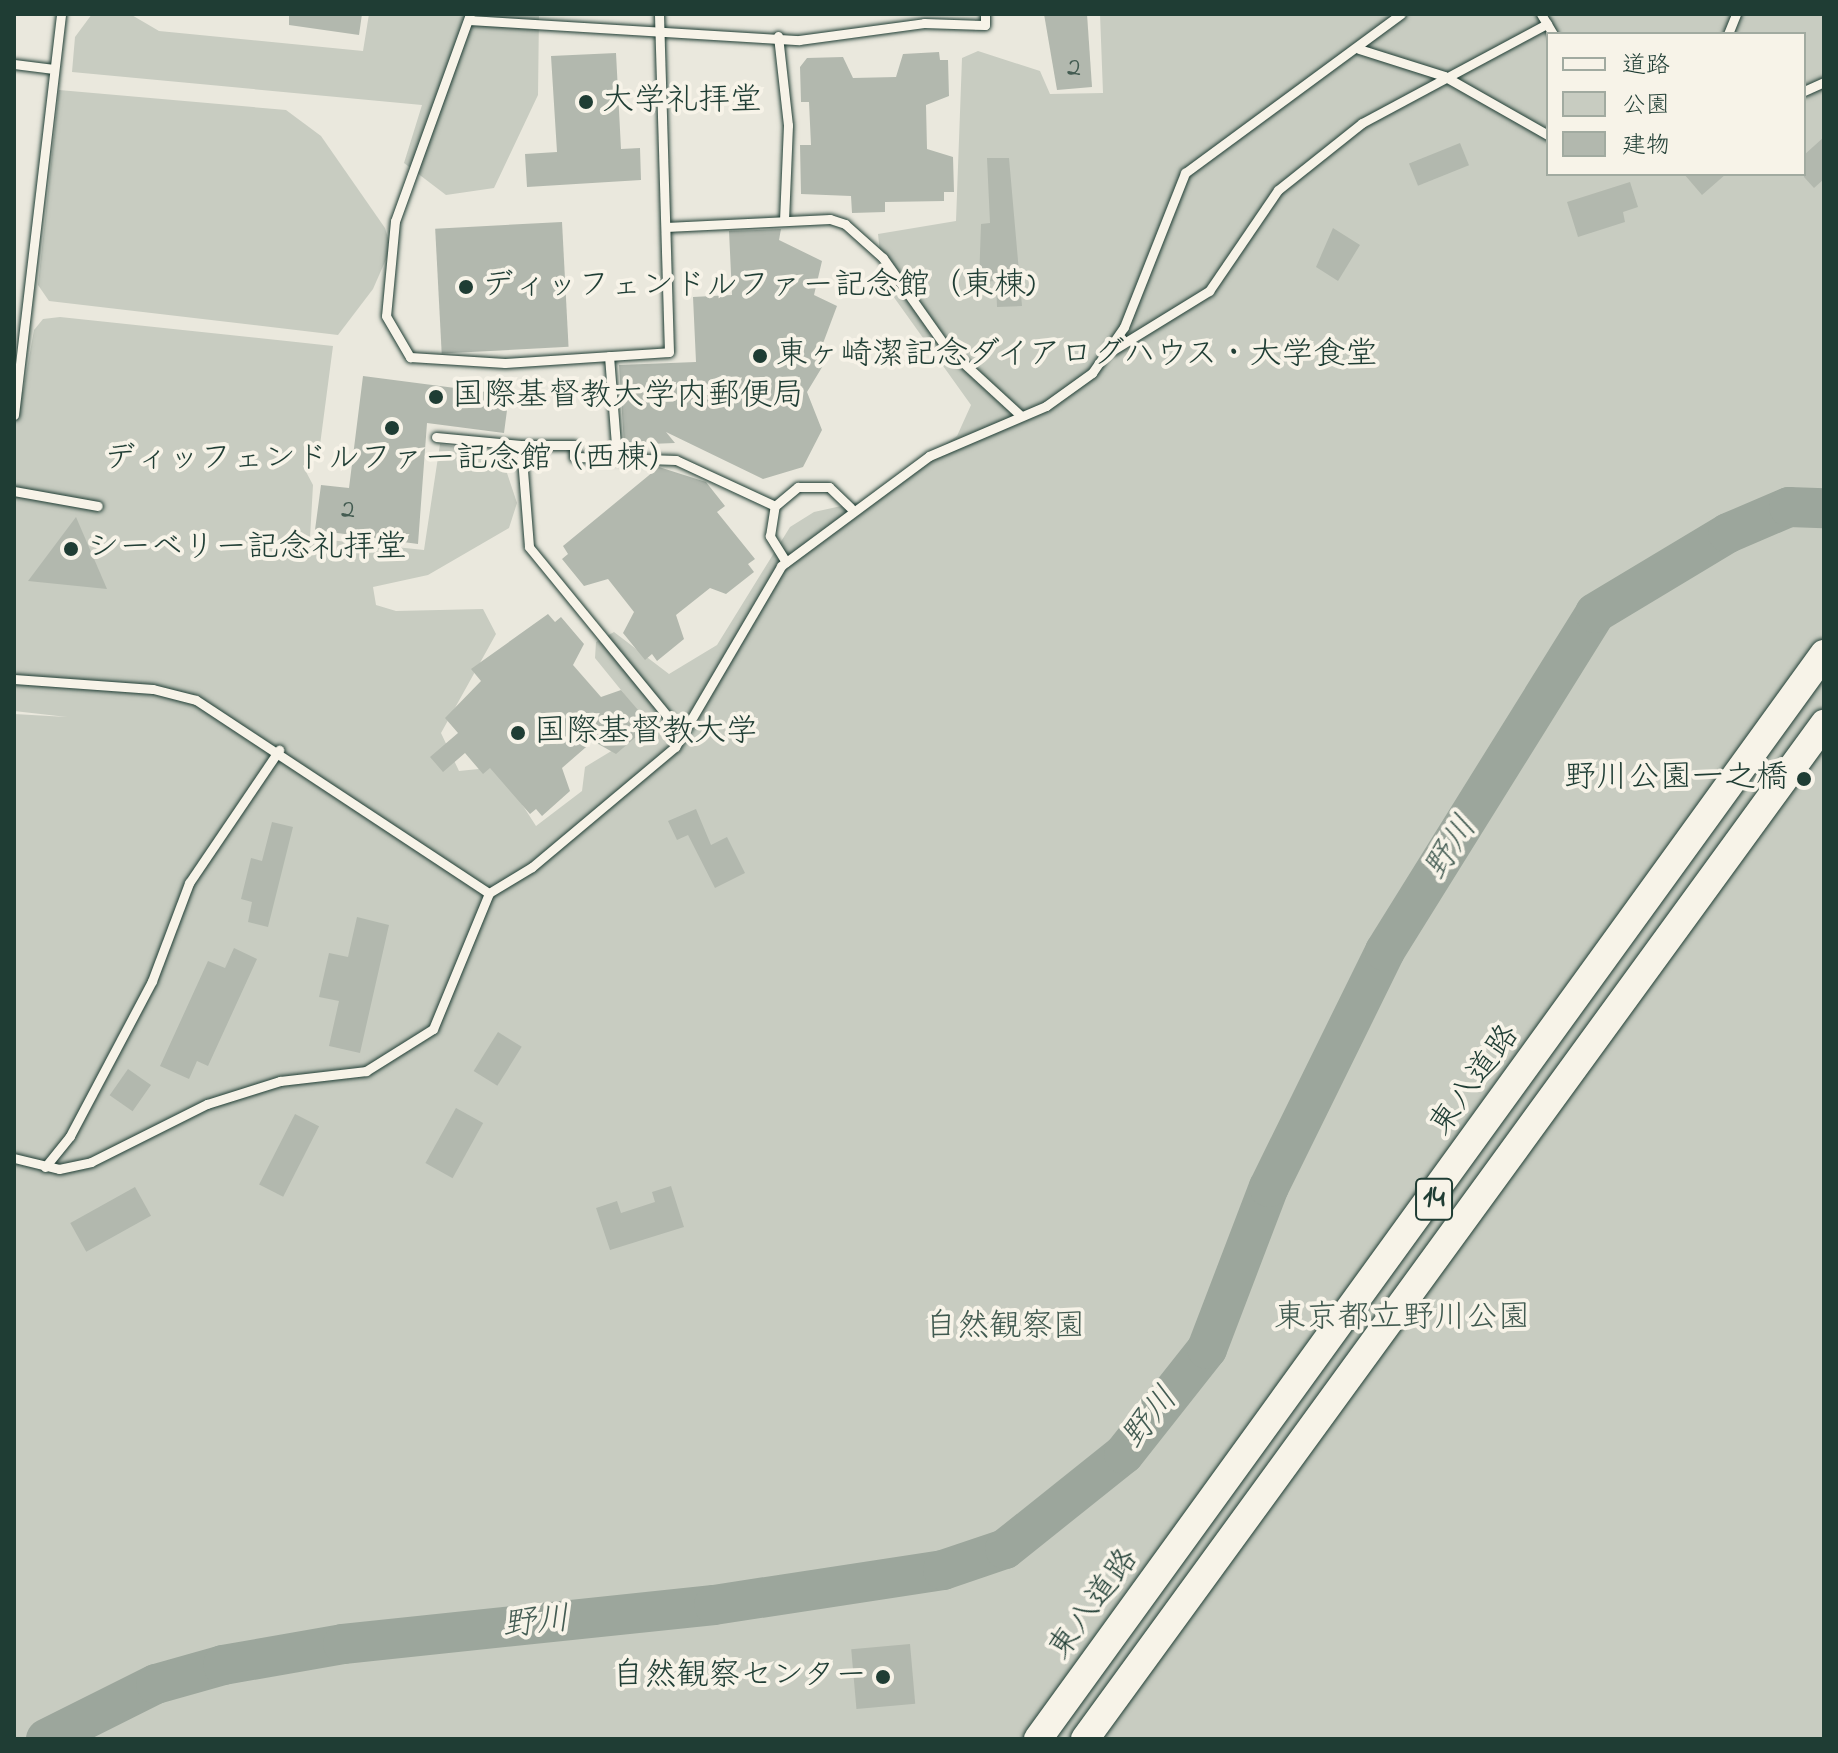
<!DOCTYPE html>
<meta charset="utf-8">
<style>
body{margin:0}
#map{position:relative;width:1838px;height:1753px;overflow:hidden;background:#eae8dd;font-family:"Indie Flower","Klee One",sans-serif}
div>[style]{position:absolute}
.green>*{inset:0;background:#c8ccc1}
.river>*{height:40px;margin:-20px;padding:0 20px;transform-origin:20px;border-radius:20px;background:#9ca69c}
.building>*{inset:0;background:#b2b8ae;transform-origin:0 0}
.roads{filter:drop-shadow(0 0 2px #1f3d34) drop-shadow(0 0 2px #1f3d34)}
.service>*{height:9px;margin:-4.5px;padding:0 4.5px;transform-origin:4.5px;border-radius:4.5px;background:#f7f3e8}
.primary>*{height:28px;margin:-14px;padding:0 14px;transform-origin:14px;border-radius:14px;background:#f7f3e8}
.dots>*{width:22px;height:22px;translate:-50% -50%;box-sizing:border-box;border:4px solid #f7f3e8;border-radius:50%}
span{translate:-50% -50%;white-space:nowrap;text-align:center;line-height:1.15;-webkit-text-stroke:8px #f7f3e8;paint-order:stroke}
.number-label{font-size:28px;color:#445c52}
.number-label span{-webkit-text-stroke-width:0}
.shield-label span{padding:2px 6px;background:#f7f3e8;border:2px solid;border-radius:6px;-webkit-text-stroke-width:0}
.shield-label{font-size:30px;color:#1f3d34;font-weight:700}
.poi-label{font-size:32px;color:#1f3d34}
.left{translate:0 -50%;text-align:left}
.right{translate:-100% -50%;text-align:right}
.street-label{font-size:32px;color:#1f3d34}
.park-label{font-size:32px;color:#415a50}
.water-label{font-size:34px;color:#445c53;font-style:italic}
.frame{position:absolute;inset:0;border:16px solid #1f3d34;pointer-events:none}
.legend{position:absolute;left:1546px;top:32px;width:260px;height:144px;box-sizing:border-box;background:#f7f3e8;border:2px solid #a1aaa0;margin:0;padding:10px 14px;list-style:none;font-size:24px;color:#1f3d34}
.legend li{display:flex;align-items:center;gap:16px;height:40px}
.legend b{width:40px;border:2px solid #a1aaa0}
</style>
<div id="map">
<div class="green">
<i style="clip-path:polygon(92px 14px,130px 14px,159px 31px,363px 51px,369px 14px,539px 14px,538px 95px,494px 188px,446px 195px,404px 163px,422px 105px,72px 72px,75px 37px)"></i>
<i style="clip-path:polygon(evenodd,1100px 14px,1824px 14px,1824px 1739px,14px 1739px,14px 714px,67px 717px,14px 711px,14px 394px,23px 392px,34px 330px,43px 319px,60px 317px,333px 346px,320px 445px,303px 466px,313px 485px,310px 538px,424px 550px,440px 444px,501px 455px,517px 503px,509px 528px,428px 575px,373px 587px,376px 605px,396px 611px,483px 609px,496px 634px,441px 733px,459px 771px,498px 767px,536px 826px,582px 791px,585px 767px,651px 727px,595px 658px,596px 642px,614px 632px,669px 674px,717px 645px,790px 527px,814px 512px,864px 501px,957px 436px,971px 405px,883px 282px,878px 234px,956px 221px,962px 58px,978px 51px,1040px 71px,1050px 94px,1103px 93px,1100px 14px,1548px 34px,1804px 34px,1804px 174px,1548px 174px,1548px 34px)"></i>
<i style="clip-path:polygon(59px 90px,286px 110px,321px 136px,385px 228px,391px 248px,373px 289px,338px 335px,49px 301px,38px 285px)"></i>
</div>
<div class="river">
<i style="left:46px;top:1739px;width:123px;rotate:-26.6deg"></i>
<i style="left:156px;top:1684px;width:70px;rotate:-15.8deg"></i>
<i style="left:223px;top:1665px;width:122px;rotate:-9.9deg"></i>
<i style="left:343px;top:1644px;width:373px;rotate:-6deg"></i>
<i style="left:714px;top:1605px;width:232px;rotate:-8.7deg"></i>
<i style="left:943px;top:1570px;width:65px;rotate:-18.7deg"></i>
<i style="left:1005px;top:1549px;width:152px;rotate:-38.6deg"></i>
<i style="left:1124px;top:1454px;width:134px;rotate:-51.7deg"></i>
<i style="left:1207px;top:1349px;width:173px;rotate:-69.1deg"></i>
<i style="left:1269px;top:1187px;width:263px;rotate:-63.8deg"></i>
<i style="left:1385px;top:951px;width:398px;rotate:-58.1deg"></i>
<i style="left:1595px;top:613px;width:155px;rotate:-31deg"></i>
<i style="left:1728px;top:533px;width:66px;rotate:-23.1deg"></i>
<i style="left:1789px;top:507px;width:35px;rotate:2deg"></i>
</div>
<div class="building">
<i style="clip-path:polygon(289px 14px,362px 14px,359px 35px,289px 25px)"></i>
<i style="clip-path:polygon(1044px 14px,1087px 14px,1092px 87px,1057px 90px)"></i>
<i style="clip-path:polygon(939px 52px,940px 60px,948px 60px,949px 96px,926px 105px,927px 149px,953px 157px,954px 192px,944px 192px,944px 201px,885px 202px,885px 212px,852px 213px,851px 196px,801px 194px,800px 145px,811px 145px,809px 102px,801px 102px,800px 67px,807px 58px,843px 57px,853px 78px,896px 77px,903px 54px)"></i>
<i style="clip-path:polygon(616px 53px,621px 149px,640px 148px,641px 180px,527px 187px,525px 154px,557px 152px,551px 56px)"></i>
<i style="clip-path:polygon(1824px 137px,1824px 179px,1814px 188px,1804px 177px,1804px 155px)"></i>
<i style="left:1460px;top:143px;width:24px;height:55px;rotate:68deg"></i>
<i style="clip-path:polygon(987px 158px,1009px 158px,1022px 306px,997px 307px,996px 281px,979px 282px,981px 224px,990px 223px)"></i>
<i style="clip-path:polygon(1684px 174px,1726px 174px,1702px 195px)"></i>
<i style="clip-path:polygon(1630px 182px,1638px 207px,1623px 212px,1625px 222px,1578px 237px,1567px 202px)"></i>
<i style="left:562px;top:222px;width:125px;height:127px;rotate:87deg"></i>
<i style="clip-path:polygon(1333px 228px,1360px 245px,1338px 281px,1316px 267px)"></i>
<i style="clip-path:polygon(781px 229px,779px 240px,822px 261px,814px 295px,837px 306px,819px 354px,827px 359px,807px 392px,822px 430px,803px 467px,763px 479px,666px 432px,675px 443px,624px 445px,619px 365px,696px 362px,693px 297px,732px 295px,729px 231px)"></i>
<i style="clip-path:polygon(363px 376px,509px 395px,504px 433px,427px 423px,418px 544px,315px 530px,321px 485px,349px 488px)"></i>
<i style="clip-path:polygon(659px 467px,706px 482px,725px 506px,717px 512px,755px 559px,748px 564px,754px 572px,726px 594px,710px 588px,676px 615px,684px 639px,657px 661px,652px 654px,645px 660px,623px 633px,634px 612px,608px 579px,584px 586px,562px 559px,568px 554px,563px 546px)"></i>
<i style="clip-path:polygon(76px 517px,107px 589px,28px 581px)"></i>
<i style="clip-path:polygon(548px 614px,555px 622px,561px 617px,584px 644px,573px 665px,601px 697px,621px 690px,644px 717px,637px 722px,644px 730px,616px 754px,593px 741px,562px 768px,570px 791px,542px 816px,536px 809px,530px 814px,490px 768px,483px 774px,465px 753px,443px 772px,430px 757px,458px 733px,445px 718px,481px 681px,471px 669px)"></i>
<i style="clip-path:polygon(696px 809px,711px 845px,727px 837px,745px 873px,715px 888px,688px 835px,677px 840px,668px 821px)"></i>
<i style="clip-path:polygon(272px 822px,293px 827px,268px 927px,248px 922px,252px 902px,241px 899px,251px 858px,262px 861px)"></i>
<i style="clip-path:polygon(357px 917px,389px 925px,360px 1053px,329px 1046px,339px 1001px,319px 997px,329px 953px,348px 957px)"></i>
<i style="clip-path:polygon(234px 948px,257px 959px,208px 1066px,197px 1061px,189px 1079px,160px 1066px,208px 961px,225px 968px)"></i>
<i style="left:498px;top:1032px;width:28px;height:46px;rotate:32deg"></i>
<i style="left:128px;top:1069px;width:28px;height:32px;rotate:35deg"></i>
<i style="left:456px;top:1108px;width:31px;height:63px;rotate:29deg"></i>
<i style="left:295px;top:1114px;width:27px;height:79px;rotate:27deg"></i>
<i style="clip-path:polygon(671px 1186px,684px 1227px,610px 1250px,596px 1208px,617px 1201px,621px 1213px,655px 1202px,652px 1192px)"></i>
<i style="left:135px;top:1187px;width:33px;height:74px;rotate:61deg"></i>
<i style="left:910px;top:1644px;width:60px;height:59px;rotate:85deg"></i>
</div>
<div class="roads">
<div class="service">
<i style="left:470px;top:14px;width:220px;rotate:109.9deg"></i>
<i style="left:395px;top:221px;width:95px;rotate:95.4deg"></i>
<i style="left:386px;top:316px;width:48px;rotate:59.7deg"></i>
<i style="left:410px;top:357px;width:95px;rotate:3.6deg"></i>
<i style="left:505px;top:363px;width:164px;rotate:-3.8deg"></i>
<i style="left:669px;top:352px;width:338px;rotate:-91.7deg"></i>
<i style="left:1541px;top:14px;width:23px;rotate:59deg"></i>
<i style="left:469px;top:20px;width:331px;rotate:3.5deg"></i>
<i style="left:799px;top:40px;width:126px;rotate:-7.7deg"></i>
<i style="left:924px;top:23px;width:61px;rotate:1.9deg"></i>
<i style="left:985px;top:25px;width:11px;rotate:-90deg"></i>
<i style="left:1728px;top:34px;width:22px;rotate:-68deg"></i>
<i style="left:778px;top:36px;width:90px;rotate:83.6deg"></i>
<i style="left:788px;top:125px;width:95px;rotate:92.4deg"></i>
<i style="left:1359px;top:49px;width:89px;rotate:17.6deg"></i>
<i style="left:1444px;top:76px;width:120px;rotate:29.6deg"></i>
<i style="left:14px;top:64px;width:40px;rotate:7.1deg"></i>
<i style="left:1804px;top:91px;width:22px;rotate:-24deg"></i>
<i style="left:666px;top:227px;width:164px;rotate:-2.8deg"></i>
<i style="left:830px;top:219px;width:16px;rotate:18deg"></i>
<i style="left:845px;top:224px;width:51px;rotate:41.8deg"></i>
<i style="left:883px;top:258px;width:108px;rotate:54.8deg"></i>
<i style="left:945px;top:346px;width:103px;rotate:42.6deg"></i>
<i style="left:1113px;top:350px;width:113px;rotate:-31.6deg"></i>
<i style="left:1209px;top:291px;width:122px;rotate:-55.7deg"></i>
<i style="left:1278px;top:190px;width:107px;rotate:-38.6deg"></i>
<i style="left:1362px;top:123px;width:210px;rotate:-28.2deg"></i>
<i style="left:609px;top:356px;width:102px;rotate:85.5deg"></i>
<i style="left:617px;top:458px;width:59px;rotate:1.9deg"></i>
<i style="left:676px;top:460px;width:109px;rotate:24.9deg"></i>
<i style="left:14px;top:415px;width:404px;rotate:-83.3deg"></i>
<i style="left:436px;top:437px;width:85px;rotate:5.4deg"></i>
<i style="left:521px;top:445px;width:102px;rotate:85.5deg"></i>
<i style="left:529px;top:547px;width:243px;rotate:50.7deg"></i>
<i style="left:521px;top:445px;width:53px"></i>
<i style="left:574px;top:445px;width:12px;rotate:90deg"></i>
<i style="left:574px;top:457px;width:43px;rotate:1.3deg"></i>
<i style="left:14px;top:491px;width:85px;rotate:10.1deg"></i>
<i style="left:786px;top:562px;width:31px;rotate:-122deg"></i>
<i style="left:770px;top:536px;width:30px;rotate:-81deg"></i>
<i style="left:775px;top:506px;width:30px;rotate:-40deg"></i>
<i style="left:798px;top:487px;width:31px"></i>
<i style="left:829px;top:487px;width:30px;rotate:44deg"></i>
<i style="left:14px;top:679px;width:139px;rotate:4.1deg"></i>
<i style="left:153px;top:689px;width:44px;rotate:14.3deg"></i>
<i style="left:196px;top:700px;width:351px;rotate:33.4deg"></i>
<i style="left:14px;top:1158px;width:46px;rotate:13.7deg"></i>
<i style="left:59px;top:1169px;width:33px;rotate:-12deg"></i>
<i style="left:91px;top:1162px;width:130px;rotate:-26.6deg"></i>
<i style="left:207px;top:1104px;width:77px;rotate:-17.5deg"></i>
<i style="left:280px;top:1081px;width:87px;rotate:-6.6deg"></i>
<i style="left:366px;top:1071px;width:79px;rotate:-32.1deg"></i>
<i style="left:433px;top:1029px;width:147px;rotate:-67.6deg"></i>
<i style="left:489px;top:893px;width:50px;rotate:-31.2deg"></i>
<i style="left:532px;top:867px;width:187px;rotate:-40deg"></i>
<i style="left:675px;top:747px;width:210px;rotate:-59.6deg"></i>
<i style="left:781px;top:566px;width:184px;rotate:-36.6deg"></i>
<i style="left:929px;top:456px;width:127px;rotate:-23.1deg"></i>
<i style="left:1046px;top:406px;width:57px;rotate:-35.7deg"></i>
<i style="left:1092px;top:373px;width:56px;rotate:-55.2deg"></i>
<i style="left:1124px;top:327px;width:166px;rotate:-68.4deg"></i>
<i style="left:1185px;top:173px;width:268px;rotate:-36.4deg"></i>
<i style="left:45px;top:1167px;width:40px;rotate:-51deg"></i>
<i style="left:70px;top:1136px;width:175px;rotate:-62.1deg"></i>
<i style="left:152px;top:981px;width:105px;rotate:-69.3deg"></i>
<i style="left:189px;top:883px;width:161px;rotate:-55.9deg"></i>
</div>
<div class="primary">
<i style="left:1038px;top:1739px;width:1340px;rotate:-54.08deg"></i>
<i style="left:1085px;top:1739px;width:1256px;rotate:-53.94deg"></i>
</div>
</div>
<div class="dots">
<i style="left:586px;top:102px;background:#1f3d34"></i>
<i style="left:466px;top:287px;background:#1f3d34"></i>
<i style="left:760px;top:356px;background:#1f3d34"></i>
<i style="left:436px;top:397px;background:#1f3d34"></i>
<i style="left:392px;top:428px;background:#1f3d34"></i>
<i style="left:71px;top:549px;background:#1f3d34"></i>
<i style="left:518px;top:733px;background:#1f3d34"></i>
<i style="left:1804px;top:779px;background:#1f3d34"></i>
<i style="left:883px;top:1677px;background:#1f3d34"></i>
</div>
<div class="number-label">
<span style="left:1074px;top:69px">2</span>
<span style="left:348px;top:511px">2</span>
</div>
<div class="shield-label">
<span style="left:1434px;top:1199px">14</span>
</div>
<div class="poi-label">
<span class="left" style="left:602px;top:102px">大学礼拝堂</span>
<span class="left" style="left:482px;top:287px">ディッフェンドルファー記念館（東棟)</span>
<span class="left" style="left:776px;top:356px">東ヶ崎潔記念ダイアログハウス・大学食堂</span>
<span class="left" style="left:452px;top:397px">国際基督教大学内郵便局</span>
<span style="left:392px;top:460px">ディッフェンドルファー記念館（西棟）</span>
<span class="left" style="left:87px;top:549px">シーベリー記念礼拝堂</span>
<span class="left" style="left:534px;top:733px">国際基督教大学</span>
<span class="right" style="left:1788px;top:779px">野川公園一之橋</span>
<span class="right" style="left:867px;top:1677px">自然観察センター</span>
</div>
<div class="street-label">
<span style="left:1476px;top:1081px;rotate:-54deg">東八道路</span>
<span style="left:1095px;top:1605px;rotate:-54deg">東八道路</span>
</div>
<div class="park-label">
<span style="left:1402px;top:1319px">東京都立野川公園</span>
<span style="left:1005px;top:1328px">自然観察園</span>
</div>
<div class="water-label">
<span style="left:1452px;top:849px;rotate:-57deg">野川</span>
<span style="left:1151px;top:1419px;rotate:-51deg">野川</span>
<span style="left:536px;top:1624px;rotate:-6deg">野川</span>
</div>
<div class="frame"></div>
<ul class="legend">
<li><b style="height:10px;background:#f7f3e8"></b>道路</li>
<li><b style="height:22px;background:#c8ccc1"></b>公園</li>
<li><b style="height:22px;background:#b2b8ae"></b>建物</li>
</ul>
</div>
